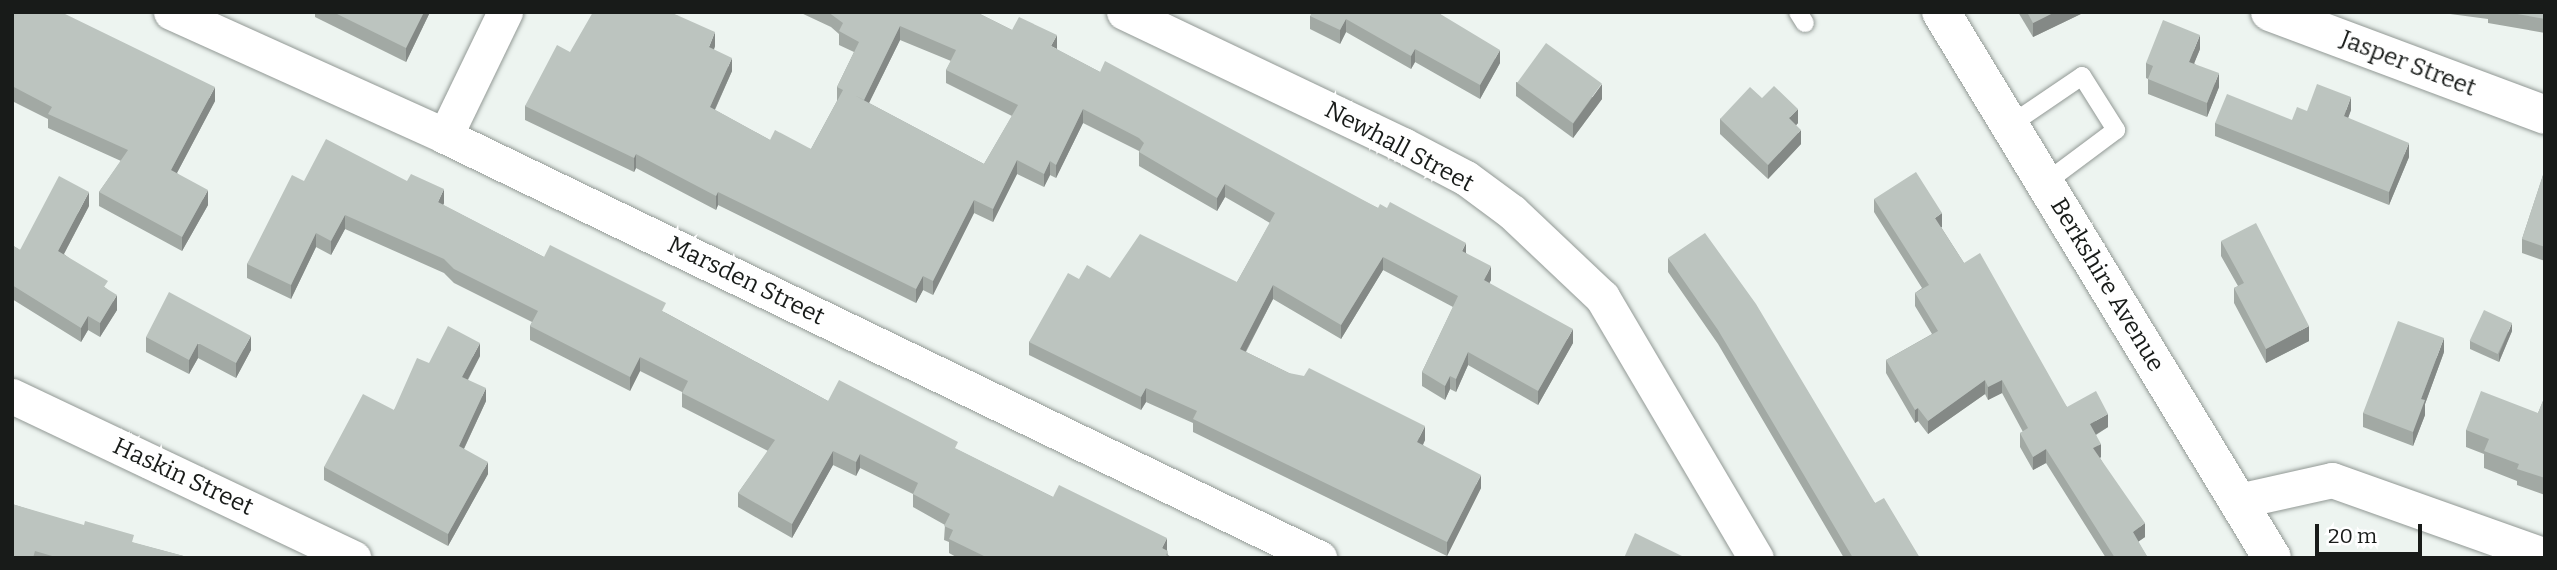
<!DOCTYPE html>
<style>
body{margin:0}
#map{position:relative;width:2557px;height:570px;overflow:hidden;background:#edf4f0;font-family:Bitter,serif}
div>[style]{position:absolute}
.roads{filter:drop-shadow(0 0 2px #929995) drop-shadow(0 0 2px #929995)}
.service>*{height:18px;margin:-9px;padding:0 9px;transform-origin:9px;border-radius:9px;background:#fff}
.minor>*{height:35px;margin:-17.5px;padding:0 17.5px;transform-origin:17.5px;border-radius:17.5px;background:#fff}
.secondary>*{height:38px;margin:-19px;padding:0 19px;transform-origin:19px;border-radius:19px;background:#fff}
.wall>*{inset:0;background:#a2a9a4}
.shaded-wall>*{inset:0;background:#848986}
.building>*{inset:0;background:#bcc4bf;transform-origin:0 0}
span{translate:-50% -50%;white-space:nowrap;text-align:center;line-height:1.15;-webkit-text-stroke:7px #fff;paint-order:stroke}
.street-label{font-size:24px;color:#181b19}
.frame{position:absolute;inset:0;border:14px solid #181b19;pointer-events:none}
.scale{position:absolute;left:2315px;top:524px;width:107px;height:32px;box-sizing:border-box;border:4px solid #181b19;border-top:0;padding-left:9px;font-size:21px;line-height:24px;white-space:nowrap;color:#181b19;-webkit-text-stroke:5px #fff;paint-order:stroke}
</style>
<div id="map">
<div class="roads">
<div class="service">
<i style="left:1798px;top:12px;width:13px;rotate:58deg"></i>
<i style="left:2010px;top:125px;width:87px;rotate:-34.2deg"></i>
<i style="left:2082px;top:76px;width:64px;rotate:57.8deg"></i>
<i style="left:2116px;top:130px;width:89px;rotate:143.3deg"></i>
</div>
<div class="minor">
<i style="left:171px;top:12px;width:301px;rotate:24.3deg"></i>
<i style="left:445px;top:136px;width:971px;rotate:25.77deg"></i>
<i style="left:1124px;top:12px;width:309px;rotate:25.5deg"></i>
<i style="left:1403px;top:145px;width:71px;rotate:27.6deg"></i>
<i style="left:1466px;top:178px;width:57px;rotate:36.5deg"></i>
<i style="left:1512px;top:212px;width:124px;rotate:43.4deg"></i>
<i style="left:1602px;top:297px;width:303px;rotate:59.5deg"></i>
<i style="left:445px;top:136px;width:138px;rotate:-64.2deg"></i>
<i style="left:12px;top:396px;width:378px;rotate:25.4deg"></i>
<i style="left:2238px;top:501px;width:96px;rotate:-12.6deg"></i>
<i style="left:2332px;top:480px;width:226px;rotate:19.6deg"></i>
</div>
<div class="secondary">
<i style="left:1941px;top:12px;width:638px;rotate:58.77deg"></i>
<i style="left:2270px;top:12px;width:294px;rotate:20.5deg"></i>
</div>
</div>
<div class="wall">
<i style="clip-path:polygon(12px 12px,215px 101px,177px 173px,208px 205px,182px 251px,99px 206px,99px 192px,121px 161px,48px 128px,48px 119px,12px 101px)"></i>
<i style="clip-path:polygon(315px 12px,430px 12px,406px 62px,315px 17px)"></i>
<i style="clip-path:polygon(evenodd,799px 12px,976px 12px,1012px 30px,1056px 49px,1100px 72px,1378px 208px,1466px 253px,1491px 280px,1489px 283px,1573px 343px,1538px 405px,1468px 365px,1456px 392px,1450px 389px,1445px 400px,1422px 386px,1422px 372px,1453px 307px,1383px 270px,1341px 339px,1273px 299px,1246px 352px,1425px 440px,1423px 445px,1481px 488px,1447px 556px,1193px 432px,1193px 423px,1146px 402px,1141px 410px,1029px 355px,1029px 342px,1079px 279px,1110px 278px,1237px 282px,1270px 223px,1225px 197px,1217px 211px,1139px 166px,1139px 151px,1083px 123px,1056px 178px,1050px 175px,1044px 187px,1017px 174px,993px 222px,974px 213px,933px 295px,923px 290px,916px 303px,718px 205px,716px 210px,636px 168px,634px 172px,525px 120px,525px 106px,570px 52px,715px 46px,714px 50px,732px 71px,715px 110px,770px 140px,811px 149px,837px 101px,837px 87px,854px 52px,839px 45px,839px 34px,831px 27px,799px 12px,900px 40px,951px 61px,946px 70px,946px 83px,1012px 116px,984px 164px,869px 103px,900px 40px)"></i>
<i style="clip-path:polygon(2018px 12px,2085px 12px,2033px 37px)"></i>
<i style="clip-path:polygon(2435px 12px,2545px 12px,2545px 33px,2488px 23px,2488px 19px)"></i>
<i style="clip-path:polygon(1440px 14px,1500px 63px,1480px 99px,1415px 62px,1411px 69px,1346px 32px,1340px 44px,1310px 29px,1310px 16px)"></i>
<i style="clip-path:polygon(2200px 49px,2194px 63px,2219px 87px,2207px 117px,2148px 94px,2148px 79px,2146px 78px,2146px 63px)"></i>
<i style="clip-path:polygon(1516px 82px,1602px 99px,1573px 138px,1516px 96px)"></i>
<i style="clip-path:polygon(1762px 98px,1798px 123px,1796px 125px,1801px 144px,1768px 179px,1720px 134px,1720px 119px)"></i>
<i style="clip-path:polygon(2351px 110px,2348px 118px,2409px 157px,2389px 205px,2215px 136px,2215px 123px,2292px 120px,2307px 111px)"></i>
<i style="clip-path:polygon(2545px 169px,2545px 261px,2522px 253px,2522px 239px)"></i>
<i style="clip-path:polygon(304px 181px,444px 203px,443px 205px,544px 257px,666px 313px,828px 401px,958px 450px,1053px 497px,1167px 550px,1168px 555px,1173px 558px,958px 558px,949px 553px,949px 542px,944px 540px,945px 525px,913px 507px,913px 494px,860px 468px,856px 476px,833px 465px,792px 538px,738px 507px,738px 493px,768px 451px,682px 407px,682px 392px,640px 371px,630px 391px,530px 340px,530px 326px,532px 322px,454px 283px,444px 273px,345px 229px,331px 255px,316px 247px,291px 299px,247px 278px,247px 264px)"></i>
<i style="clip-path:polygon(1874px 199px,1942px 227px,1941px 227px,1964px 263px,2067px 407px,2108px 427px,2096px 435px,2101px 457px,2100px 458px,2145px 537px,2138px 542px,2148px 558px,2106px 558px,2046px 463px,2033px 470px,2020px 447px,2020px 433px,2023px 432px,2002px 393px,1988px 400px,1985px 394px,1928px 434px,1918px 421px,1915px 423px,1886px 373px,1886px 360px,1932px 334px,1915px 306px,1915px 293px,1922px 288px,1874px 212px)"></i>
<i style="clip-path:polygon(89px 206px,64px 254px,108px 290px,117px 310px,100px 337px,88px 330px,81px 342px,12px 299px,12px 245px,20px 250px)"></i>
<i style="clip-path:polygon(2221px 241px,2309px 341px,2266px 363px,2234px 303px,2234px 288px,2238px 286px,2221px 256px)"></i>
<i style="clip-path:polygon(1668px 258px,1875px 503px,1920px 558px,1844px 558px,1718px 344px,1668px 272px)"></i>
<i style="clip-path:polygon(2512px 331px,2499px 362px,2470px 349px,2470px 341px)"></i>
<i style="clip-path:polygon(146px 337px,251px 350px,236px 378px,198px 358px,189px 374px,146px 352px)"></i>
<i style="clip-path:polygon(2444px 352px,2425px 404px,2425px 415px,2413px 446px,2363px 427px,2363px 413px)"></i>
<i style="clip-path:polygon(480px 356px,468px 380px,486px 401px,464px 449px,488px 474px,448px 546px,324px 480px,324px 467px,394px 410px,429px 363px)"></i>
<i style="clip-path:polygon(2545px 396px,2545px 495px,2517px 485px,2517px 481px,2484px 468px,2484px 454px,2466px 447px,2466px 430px,2538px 413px)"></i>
<i style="clip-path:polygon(12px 504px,134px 543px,191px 558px,12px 558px)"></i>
</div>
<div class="shaded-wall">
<i style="clip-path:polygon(424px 12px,430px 12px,406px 62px,406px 48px)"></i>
<i style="clip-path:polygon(2055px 12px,2085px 12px,2033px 37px,2033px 23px)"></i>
<i style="clip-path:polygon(1346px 19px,1346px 32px,1340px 44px,1340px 30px)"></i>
<i style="clip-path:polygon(900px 26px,900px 40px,864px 113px,864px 100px)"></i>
<i style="clip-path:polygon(715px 32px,715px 46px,709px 61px,709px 47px)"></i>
<i style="clip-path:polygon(1057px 35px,1057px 49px,1051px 46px)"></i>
<i style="clip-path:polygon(2200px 35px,2200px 49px,2189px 76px,2189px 62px)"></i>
<i style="clip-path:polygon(1415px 49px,1415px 62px,1411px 69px,1411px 56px)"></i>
<i style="clip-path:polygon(1500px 50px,1500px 63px,1480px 99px,1480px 85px)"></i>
<i style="clip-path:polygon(732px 58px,732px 71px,710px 120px,710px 107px)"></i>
<i style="clip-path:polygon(2219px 73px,2219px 87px,2207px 117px,2207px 103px)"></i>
<i style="clip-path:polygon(1602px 84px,1602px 99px,1573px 138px,1573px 124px)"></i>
<i style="clip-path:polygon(215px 87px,215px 101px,171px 184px,171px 170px)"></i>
<i style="clip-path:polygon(2351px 97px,2351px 110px,2344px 129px,2344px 116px)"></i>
<i style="clip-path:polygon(1083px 109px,1083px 123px,1056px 178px,1056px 165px)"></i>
<i style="clip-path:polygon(1798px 109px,1798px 123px,1789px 133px,1789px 118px)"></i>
<i style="clip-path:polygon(1801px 130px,1801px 144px,1768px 179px,1768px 165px)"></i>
<i style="clip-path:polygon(2409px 143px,2409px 157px,2389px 205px,2389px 192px)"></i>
<i style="clip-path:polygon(636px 154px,636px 168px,634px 172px,634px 158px)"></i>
<i style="clip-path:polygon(1017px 160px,1017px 174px,993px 222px,993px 209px)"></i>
<i style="clip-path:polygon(1050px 161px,1050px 175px,1044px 187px,1044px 174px)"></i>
<i style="clip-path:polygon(1225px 184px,1225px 197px,1217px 211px,1217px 198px)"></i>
<i style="clip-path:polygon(444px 189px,444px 203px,438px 216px,438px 202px)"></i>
<i style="clip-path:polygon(208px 190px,208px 205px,182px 251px,182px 237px)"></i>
<i style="clip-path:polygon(89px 192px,89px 206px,58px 265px,58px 251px)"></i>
<i style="clip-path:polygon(718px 192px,718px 205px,716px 210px,716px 196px)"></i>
<i style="clip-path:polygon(974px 200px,974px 213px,933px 295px,933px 281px)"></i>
<i style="clip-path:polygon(1942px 213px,1942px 227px,1935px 231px,1935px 218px)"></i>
<i style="clip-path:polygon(345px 215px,345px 229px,331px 255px,331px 241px)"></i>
<i style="clip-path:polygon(316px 233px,316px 247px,291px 299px,291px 285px)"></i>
<i style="clip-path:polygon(1466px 243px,1466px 256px,1462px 251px)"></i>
<i style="clip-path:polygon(1383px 257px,1383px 270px,1341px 339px,1341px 325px)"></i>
<i style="clip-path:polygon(1491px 266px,1491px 280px,1484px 294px,1484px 280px)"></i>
<i style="clip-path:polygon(923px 276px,923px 290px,916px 303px,916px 289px)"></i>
<i style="clip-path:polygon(1273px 285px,1273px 299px,1240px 362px,1240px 349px)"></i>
<i style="clip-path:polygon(117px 295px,117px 310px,100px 337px,100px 323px)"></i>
<i style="clip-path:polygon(88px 316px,88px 330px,81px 342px,81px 328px)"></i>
<i style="clip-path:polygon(2512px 323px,2512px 331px,2499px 362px,2499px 354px)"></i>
<i style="clip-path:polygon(2309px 326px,2309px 341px,2266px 363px,2266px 349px)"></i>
<i style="clip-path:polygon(1573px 329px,1573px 343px,1538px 405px,1538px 391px)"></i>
<i style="clip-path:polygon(251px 336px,251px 350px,236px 378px,236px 363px)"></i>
<i style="clip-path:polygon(2444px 338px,2444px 352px,2425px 404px,2425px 415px,2413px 446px,2413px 432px,2421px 399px)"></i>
<i style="clip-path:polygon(198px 343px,198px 358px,189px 374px,189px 360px)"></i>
<i style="clip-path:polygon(480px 343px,480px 356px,462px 390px,462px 377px)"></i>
<i style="clip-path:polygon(1468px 352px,1468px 365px,1456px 392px,1456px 379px)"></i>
<i style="clip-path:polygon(640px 357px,640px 371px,630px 391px,630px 377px)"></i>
<i style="clip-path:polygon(1450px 376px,1450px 389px,1445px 400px,1445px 386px)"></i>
<i style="clip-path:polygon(1985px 380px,1985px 394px,1928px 434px,1928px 421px)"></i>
<i style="clip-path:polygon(2002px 380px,2002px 393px,1988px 400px,1988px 387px)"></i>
<i style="clip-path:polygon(486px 388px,486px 401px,459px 459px,459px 446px)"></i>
<i style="clip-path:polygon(1146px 388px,1146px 402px,1141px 410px,1141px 397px)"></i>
<i style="clip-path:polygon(1918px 408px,1918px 421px,1915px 423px,1915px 410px)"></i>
<i style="clip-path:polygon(2108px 414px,2108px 427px,2090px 438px,2090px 424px)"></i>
<i style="clip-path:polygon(1425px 426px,1425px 440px,1417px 456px,1417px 442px)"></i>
<i style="clip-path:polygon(2101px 444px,2101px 457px,2093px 462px,2093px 448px)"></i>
<i style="clip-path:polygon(2046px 449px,2046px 463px,2033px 470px,2033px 457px)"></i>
<i style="clip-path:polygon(833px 451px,833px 465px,792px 538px,792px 524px)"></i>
<i style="clip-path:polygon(860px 454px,860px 468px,856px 476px,856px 462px)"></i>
<i style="clip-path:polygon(488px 462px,488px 474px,448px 546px,448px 534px)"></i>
<i style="clip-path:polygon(1481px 475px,1481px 488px,1447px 556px,1447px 542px)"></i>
<i style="clip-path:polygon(2145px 523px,2145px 537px,2133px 545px,2133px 532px)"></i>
<i style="clip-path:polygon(1167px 538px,1167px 552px,1162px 548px)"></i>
</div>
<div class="building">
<i style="clip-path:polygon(12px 12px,61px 12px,215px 87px,171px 170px,208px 190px,182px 237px,99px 192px,128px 150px,48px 114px,52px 107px,12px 86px)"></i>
<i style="clip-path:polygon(333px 12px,424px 12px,406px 48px)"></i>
<i style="clip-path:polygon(evenodd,593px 12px,670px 12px,715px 32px,709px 47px,732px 58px,710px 107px,770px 140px,775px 130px,811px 149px,843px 90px,837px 87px,859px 42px,839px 31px,843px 23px,828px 12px,976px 12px,1012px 30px,1019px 17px,1057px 35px,1051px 46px,1100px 72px,1105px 61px,1378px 208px,1380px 204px,1387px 208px,1390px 202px,1466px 243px,1462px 251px,1491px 266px,1484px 280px,1573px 329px,1538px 391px,1468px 352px,1456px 379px,1450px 376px,1445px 386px,1422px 372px,1458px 296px,1383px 257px,1341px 325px,1273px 285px,1240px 349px,1289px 373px,1304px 376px,1309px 368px,1425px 426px,1417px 442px,1481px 475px,1447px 542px,1193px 419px,1197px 411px,1146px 388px,1141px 397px,1029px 342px,1068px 273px,1079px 279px,1087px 265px,1110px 278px,1140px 234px,1237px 282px,1275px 213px,1225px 184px,1217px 198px,1139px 152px,1144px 143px,1139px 138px,1083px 109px,1056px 165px,1050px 161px,1044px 174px,1017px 160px,993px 209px,974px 200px,933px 281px,923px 276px,916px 289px,718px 192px,716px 196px,636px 154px,634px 158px,525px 106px,557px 45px,570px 52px,593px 12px,900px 26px,956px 50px,946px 70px,1018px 105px,984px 164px,854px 95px,864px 100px,900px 26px)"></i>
<i style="clip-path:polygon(1312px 12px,1437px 12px,1500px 50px,1480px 85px,1415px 49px,1411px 56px,1346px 19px,1340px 30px,1310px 16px)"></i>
<i style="clip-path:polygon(2027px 12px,2055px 12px,2033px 23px)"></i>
<i style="clip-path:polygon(2506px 12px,2545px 12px,2545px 19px)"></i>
<i style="clip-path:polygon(2163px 20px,2200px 35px,2189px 62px,2219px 73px,2207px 103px,2148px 79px,2153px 66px,2146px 63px)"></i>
<i style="left:1546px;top:43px;width:69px;height:49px;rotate:36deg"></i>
<i style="clip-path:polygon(2317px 84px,2351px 97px,2344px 116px,2409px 143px,2389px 192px,2215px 123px,2227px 94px,2292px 120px,2297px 107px,2307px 111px)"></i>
<i style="clip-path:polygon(1774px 86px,1798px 109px,1789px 118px,1801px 130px,1768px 165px,1720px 119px,1750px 87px,1762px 98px)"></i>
<i style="clip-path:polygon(326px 139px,407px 181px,411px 174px,444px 189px,438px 202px,544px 257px,550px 245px,666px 303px,662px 311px,828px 401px,839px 380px,958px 442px,955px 448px,1053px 497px,1059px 485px,1167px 538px,1162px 548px,1168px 551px,1166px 555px,1173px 558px,988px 558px,949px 539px,953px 530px,944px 526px,950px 514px,913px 494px,918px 483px,860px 454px,856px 462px,833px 451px,792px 524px,738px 493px,775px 440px,682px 393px,688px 381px,640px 357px,630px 377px,530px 326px,538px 311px,454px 269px,444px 259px,345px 215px,331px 241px,316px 233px,291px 285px,247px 264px,292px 175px,304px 181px)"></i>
<i style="clip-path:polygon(2545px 169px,2545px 247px,2522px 239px)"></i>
<i style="clip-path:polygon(1916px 172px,1942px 213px,1935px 218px,1964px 263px,1980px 253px,2067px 407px,2096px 391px,2108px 414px,2090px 424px,2101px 444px,2093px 448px,2145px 523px,2133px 532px,2148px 558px,2115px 558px,2046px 449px,2033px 457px,2020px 433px,2028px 428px,2002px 380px,1988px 387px,1985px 380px,1928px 421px,1918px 408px,1915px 410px,1886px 360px,1938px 331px,1915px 293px,1929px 285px,1874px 199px)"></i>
<i style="clip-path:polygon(59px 176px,89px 192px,58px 251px,108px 281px,104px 287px,117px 295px,100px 323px,88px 316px,81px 328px,12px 285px,12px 245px,20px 250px)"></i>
<i style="clip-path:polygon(2256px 223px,2309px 326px,2266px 349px,2234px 288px,2244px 283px,2221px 241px)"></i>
<i style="clip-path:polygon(1705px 233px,1756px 304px,1875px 503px,1884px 498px,1920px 558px,1853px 558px,1718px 330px,1668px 258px)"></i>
<i style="clip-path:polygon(169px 292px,251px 336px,236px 363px,198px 343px,189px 360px,146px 337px)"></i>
<i style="left:2484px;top:310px;width:31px;height:34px;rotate:25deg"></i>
<i style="clip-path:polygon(2398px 321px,2444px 338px,2421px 399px,2425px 400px,2413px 432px,2363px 413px)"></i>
<i style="clip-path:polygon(448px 326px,480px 343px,462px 377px,486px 388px,459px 446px,488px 462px,448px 534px,324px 467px,363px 394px,394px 410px,417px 358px,429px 363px)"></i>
<i style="clip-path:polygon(2481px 391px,2538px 413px,2545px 396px,2545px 478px,2517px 469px,2519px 464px,2484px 451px,2489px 439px,2466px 430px)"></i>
<i style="clip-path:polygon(12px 504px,84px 525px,85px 521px,134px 535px,132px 542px,191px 558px,59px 558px,35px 551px,33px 558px,12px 558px)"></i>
<i style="clip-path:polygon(1635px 533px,1686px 558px,1624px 558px)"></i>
</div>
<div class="street-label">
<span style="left:2408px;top:64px;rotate:21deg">Jasper Street</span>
<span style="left:1399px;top:147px;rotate:28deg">Newhall Street</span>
<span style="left:746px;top:281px;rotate:26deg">Marsden Street</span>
<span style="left:2107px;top:285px;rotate:59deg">Berkshire Avenue</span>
<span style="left:183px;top:477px;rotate:25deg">Haskin Street</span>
</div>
<div class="frame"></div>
<div class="scale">20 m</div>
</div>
